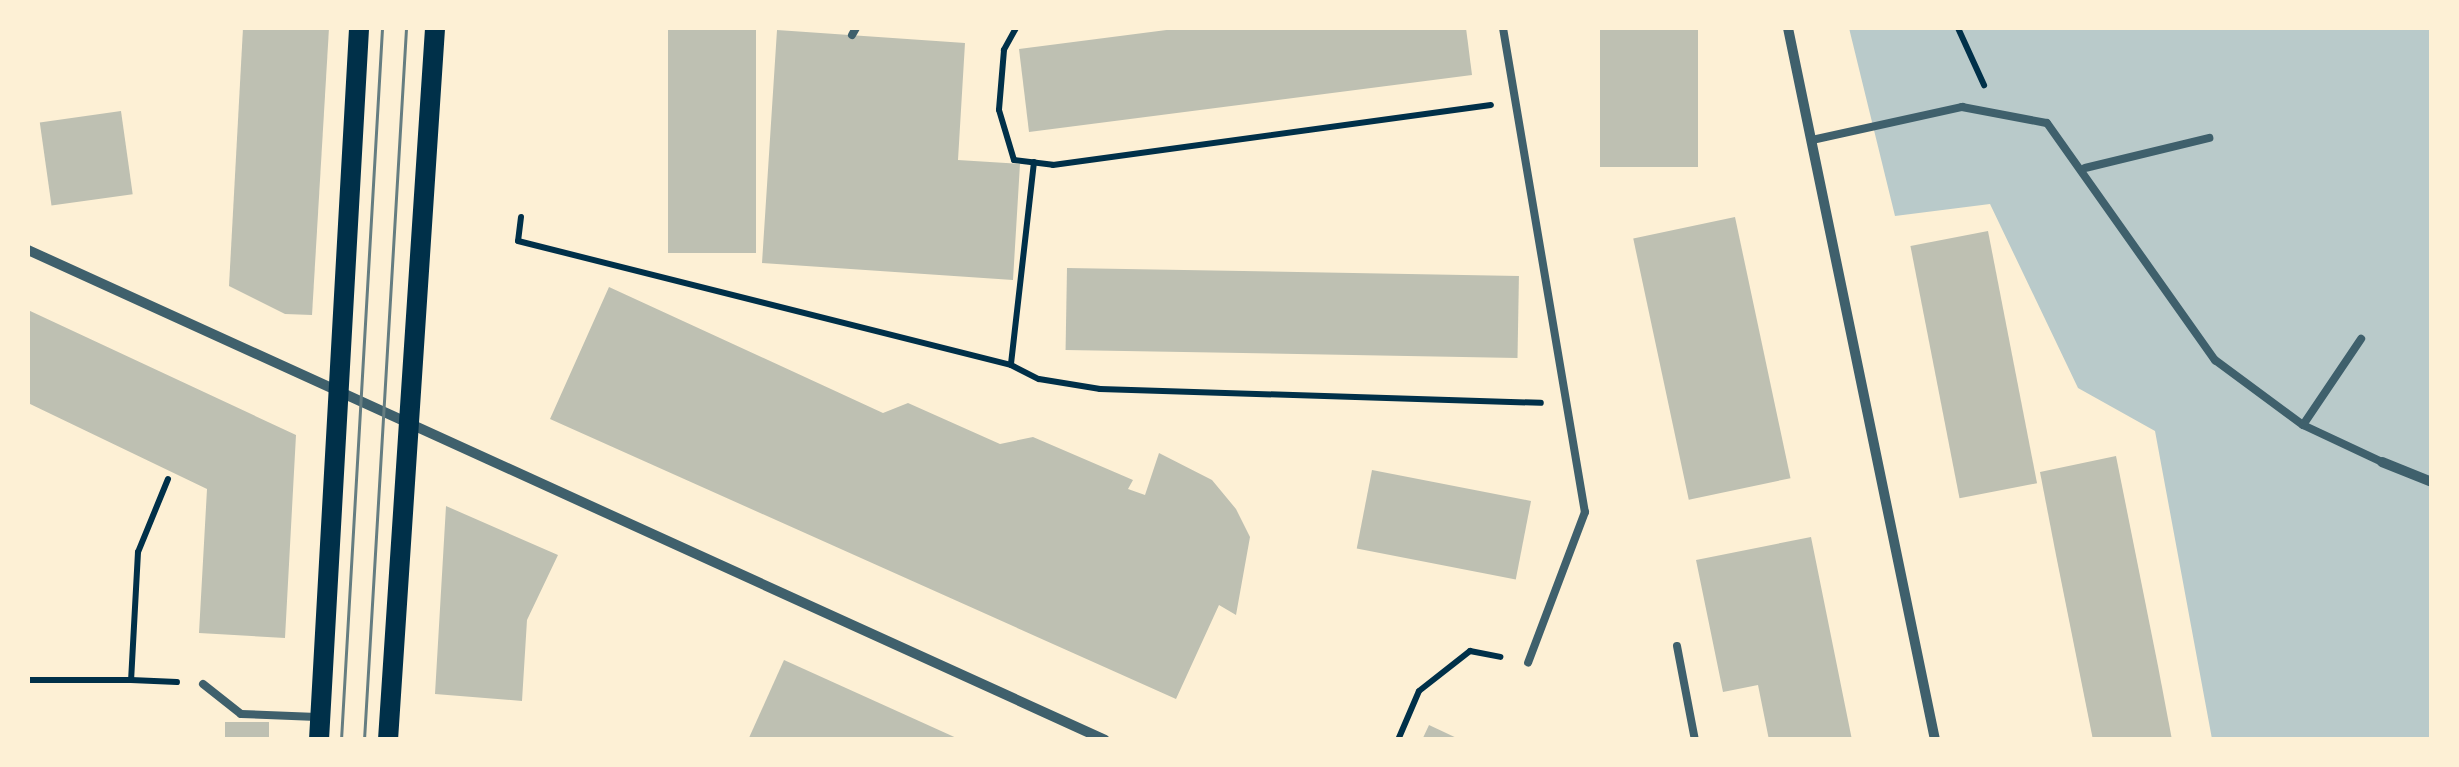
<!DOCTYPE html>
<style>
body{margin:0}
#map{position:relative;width:2459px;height:767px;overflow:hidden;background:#fdf0d5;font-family:"Alegreya Sans",sans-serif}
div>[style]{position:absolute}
.green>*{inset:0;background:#b9caca}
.building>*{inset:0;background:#bec0b2;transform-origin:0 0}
.path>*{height:6px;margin:-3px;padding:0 3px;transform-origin:3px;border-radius:3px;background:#003049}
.service>*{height:8px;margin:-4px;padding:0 4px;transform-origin:4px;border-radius:4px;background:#3f606c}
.minor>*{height:10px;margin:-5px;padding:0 5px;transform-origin:5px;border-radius:5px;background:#3f606c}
.secondary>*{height:20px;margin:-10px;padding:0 10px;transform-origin:10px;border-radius:10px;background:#003049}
.tram>*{height:2.5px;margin:-1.25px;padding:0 1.25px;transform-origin:1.25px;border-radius:1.25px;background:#657d81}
span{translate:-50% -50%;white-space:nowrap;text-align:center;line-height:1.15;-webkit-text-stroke:10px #fdf0d5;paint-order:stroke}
.frame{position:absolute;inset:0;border:30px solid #fdf0d5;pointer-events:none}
</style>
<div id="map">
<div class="green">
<i style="clip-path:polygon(1849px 28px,2431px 28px,2431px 739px,2212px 739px,2155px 431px,2078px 388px,1990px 204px,1895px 216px)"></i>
</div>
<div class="building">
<i style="clip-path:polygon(243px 28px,329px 28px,312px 315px,285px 314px,229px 286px)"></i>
<i style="left:668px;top:28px;width:88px;height:225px"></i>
<i style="clip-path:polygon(1182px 28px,1466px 28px,1472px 75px,1029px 132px,1019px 49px)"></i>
<i style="left:1600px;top:28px;width:98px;height:139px"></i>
<i style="clip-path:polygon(777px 30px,965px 43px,958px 160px,1020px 164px,1013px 280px,762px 263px)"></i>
<i style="left:121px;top:111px;width:84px;height:82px;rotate:82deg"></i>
<i style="left:1735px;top:217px;width:267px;height:104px;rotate:78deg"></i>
<i style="left:1988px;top:231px;width:257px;height:79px;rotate:79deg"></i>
<i style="left:1067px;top:268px;width:452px;height:82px;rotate:1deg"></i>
<i style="clip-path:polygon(609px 287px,883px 413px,908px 403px,1000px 444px,1033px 437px,1133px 480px,1128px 489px,1145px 495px,1159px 453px,1212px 480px,1236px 509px,1250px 537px,1236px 615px,1219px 605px,1176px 699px,550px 419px)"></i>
<i style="clip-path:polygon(28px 310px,296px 435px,285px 638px,199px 633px,207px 489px,28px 403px)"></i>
<i style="clip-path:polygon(2116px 456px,2158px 666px,2172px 740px,2093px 740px,2056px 555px,2040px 472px)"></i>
<i style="left:1372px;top:470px;width:162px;height:80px;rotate:11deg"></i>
<i style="clip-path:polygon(446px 506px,558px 555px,527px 620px,522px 701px,435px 694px)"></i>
<i style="clip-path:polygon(1811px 537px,1852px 740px,1769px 740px,1758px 685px,1723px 692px,1696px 560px)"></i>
<i style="clip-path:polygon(784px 660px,961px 740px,748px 740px)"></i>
<i style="left:269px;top:722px;width:18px;height:44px;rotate:90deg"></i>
<i style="clip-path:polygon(1429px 725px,1461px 740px,1422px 740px)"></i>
</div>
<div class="path">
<i style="left:1016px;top:28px;width:25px;rotate:119deg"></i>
<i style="left:1004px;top:50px;width:60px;rotate:94.8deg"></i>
<i style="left:999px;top:110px;width:52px;rotate:73.3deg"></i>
<i style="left:1014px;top:160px;width:39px;rotate:7deg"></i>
<i style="left:1053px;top:165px;width:442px;rotate:-7.8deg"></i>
<i style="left:1958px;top:28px;width:63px;rotate:65.5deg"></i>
<i style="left:1034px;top:162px;width:204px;rotate:96.5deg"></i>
<i style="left:1011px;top:365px;width:31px;rotate:27deg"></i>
<i style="left:1039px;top:379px;width:62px;rotate:9.3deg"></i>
<i style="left:1100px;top:389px;width:441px;rotate:1.8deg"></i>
<i style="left:521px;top:217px;width:24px;rotate:97deg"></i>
<i style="left:518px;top:241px;width:508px;rotate:14.12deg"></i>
<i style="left:168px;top:479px;width:79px;rotate:112.3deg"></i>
<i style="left:138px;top:552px;width:128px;rotate:93.1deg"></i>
<i style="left:131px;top:680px;width:46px;rotate:2.5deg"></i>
<i style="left:28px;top:680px;width:103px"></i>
<i style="left:1398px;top:740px;width:53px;rotate:-66.8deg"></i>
<i style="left:1419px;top:691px;width:65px;rotate:-38.1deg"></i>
<i style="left:1470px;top:651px;width:31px;rotate:11deg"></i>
</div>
<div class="service">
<i style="left:1503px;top:28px;width:491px;rotate:80.4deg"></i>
<i style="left:1585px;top:512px;width:161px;rotate:110.7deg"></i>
<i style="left:852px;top:35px;width:8px;rotate:-60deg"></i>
<i style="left:1812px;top:140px;width:154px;rotate:-12.4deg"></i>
<i style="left:1962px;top:107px;width:86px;rotate:10.7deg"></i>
<i style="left:2047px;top:123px;width:291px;rotate:54.7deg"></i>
<i style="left:2215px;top:360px;width:109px;rotate:36.5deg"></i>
<i style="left:2303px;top:425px;width:87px;rotate:25.1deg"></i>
<i style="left:2085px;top:168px;width:128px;rotate:-13.6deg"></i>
<i style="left:2303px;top:425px;width:104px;rotate:-56deg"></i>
<i style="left:1677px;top:646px;width:96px;rotate:79.2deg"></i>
<i style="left:203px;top:684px;width:48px;rotate:38.3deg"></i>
<i style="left:241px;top:714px;width:76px;rotate:2.3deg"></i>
</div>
<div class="minor">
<i style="left:1788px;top:28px;width:727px;rotate:78.33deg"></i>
<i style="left:28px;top:250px;width:1183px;rotate:24.46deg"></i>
<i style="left:2382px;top:462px;width:54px;rotate:21.8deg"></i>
</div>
<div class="secondary">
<i style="left:319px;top:740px;width:713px;rotate:-86.78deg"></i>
<i style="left:388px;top:740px;width:714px;rotate:-86.22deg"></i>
</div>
<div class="tram">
<i style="left:341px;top:740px;width:713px;rotate:-86.7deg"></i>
<i style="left:364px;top:740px;width:713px;rotate:-86.62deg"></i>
</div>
<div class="frame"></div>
</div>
